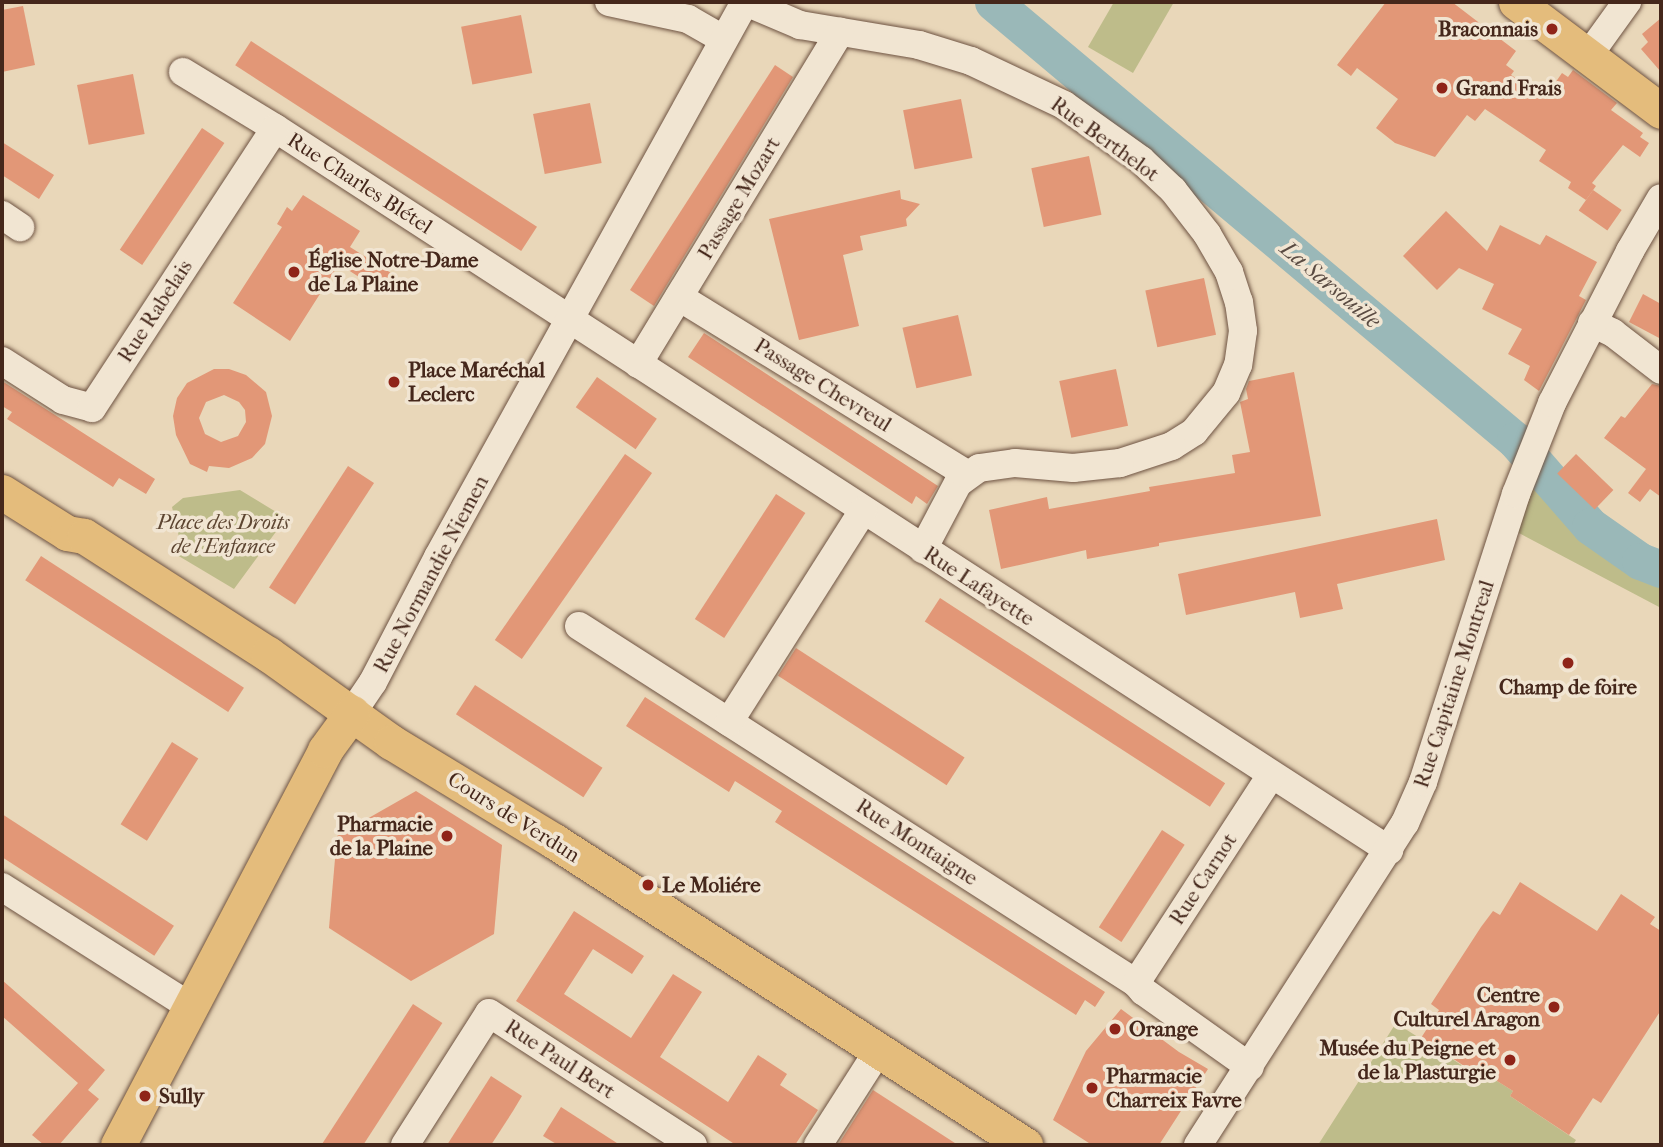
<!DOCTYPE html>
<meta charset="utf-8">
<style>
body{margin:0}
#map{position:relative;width:1663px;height:1147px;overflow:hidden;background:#e9d7b9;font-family:"IM FELL French Canon",serif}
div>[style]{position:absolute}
.green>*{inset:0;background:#bebc8a}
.river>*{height:37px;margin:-18.5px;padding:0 18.5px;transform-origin:18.5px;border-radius:18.5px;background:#9ab8b8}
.building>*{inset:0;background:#e29777;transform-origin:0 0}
.roads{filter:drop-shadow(0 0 2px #6e5342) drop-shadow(0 0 2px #6e5342)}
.minor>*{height:28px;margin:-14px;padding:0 14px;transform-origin:14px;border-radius:14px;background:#f1e5d2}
.major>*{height:35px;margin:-17.5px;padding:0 17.5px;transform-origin:17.5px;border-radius:17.5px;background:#e4bc7c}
.dots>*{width:19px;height:19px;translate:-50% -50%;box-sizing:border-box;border:4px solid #f1e5d2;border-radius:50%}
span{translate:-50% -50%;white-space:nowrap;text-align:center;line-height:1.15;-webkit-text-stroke:7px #f1e5d2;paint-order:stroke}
.poi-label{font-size:21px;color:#45271b;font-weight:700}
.right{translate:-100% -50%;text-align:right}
.left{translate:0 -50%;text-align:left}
.street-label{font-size:21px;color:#45271b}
.park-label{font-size:21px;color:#5d4531;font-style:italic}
.water-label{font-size:23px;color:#5a4b42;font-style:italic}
.frame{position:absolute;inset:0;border:4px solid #45271b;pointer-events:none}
</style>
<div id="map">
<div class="green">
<i style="clip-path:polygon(1114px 2px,1174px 2px,1133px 73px,1088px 47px)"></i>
<i style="clip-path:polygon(1537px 472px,1588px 526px,1661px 563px,1661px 608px,1517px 532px)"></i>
<i style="clip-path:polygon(240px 490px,286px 518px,234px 589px,177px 555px,179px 537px,172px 507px,183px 498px)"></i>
<i style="clip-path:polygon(1396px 1023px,1474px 1073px,1478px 1069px,1513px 1091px,1510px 1096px,1576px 1140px,1573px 1145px,1318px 1145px)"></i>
</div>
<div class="river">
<i style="left:993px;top:2px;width:681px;rotate:40deg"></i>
<i style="left:1515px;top:440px;width:114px;rotate:48.9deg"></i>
<i style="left:1590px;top:526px;width:61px;rotate:35deg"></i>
<i style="left:1640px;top:561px;width:22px;rotate:21deg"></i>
</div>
<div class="building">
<i style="clip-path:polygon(1386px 2px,1452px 2px,1516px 51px,1506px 65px,1514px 71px,1511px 75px,1546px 96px,1562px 73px,1568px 77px,1573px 70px,1617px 103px,1611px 110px,1643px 133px,1640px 137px,1649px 143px,1640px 157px,1623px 145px,1592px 183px,1596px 186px,1586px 200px,1568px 188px,1571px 182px,1539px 161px,1546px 150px,1485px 109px,1475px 121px,1467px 115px,1435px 157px,1395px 143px,1376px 128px,1398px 99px,1357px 68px,1351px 76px,1337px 65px)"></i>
<i style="clip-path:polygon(23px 6px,35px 65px,2px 72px,2px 10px)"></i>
<i style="left:521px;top:15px;width:59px;height:61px;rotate:79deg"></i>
<i style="clip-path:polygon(1661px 18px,1661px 72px,1641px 49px,1648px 42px,1642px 34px)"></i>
<i style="left:251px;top:41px;width:341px;height:29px;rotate:33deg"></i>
<i style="clip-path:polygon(775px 65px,793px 77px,654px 306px,630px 290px)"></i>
<i style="left:133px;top:74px;width:61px;height:57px;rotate:79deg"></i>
<i style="left:961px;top:99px;width:60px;height:59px;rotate:79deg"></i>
<i style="left:590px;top:103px;width:61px;height:58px;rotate:79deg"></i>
<i style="left:202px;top:128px;width:27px;height:147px;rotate:34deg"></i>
<i style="clip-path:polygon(2px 142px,54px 175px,39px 199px,2px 175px)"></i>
<i style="left:1089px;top:156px;width:60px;height:59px;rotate:78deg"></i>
<i style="clip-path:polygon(900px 190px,901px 199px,920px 204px,906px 219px,907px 226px,860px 236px,863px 250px,843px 255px,859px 326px,799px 340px,769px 219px)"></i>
<i style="left:1593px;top:190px;width:35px;height:25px;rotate:35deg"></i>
<i style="clip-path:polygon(303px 195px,360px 231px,350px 247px,391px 273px,379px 290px,339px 264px,290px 341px,233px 303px,282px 227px,277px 224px,287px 207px,292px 211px)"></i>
<i style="clip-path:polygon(1446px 211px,1487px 251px,1500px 225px,1540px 245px,1546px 235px,1597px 262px,1579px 296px,1586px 300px,1539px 391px,1524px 380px,1530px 366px,1508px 354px,1522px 329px,1482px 309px,1494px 284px,1459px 268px,1437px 290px,1403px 256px)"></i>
<i style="left:1204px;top:278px;width:58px;height:60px;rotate:78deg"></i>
<i style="clip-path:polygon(1643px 294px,1661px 304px,1661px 339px,1629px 322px)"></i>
<i style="left:958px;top:315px;width:62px;height:57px;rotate:77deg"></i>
<i style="clip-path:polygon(704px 333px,938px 486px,927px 504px,916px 496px,912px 504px,688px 357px)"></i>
<i style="clip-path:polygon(evenodd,214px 369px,229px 369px,246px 375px,266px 392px,272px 416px,265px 444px,252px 458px,229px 468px,209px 466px,207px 472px,190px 464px,176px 435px,173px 416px,177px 398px,187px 383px,214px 369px,224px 395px,239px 402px,245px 410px,246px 422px,238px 436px,221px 442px,205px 434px,199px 418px,206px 402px,224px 395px)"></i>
<i style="left:1116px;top:369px;width:58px;height:58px;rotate:78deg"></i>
<i style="clip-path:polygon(1294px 372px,1321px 516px,1159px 543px,1159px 546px,1087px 559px,1086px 550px,1001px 569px,989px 510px,1047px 497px,1049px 509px,1150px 491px,1149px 487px,1235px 473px,1232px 455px,1250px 452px,1240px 402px,1248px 399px,1246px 389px,1249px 381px)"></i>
<i style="left:597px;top:377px;width:73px;height:37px;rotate:35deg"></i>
<i style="clip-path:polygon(2px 381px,155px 479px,146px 494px,119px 478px,113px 487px,7px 419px,12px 412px,2px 406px)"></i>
<i style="clip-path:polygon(1652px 384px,1661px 386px,1661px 497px,1650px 489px,1640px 502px,1628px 493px,1646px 469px,1604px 438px,1621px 416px,1625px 418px)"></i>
<i style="left:625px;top:454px;width:33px;height:227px;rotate:35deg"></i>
<i style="left:1576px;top:454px;width:52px;height:27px;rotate:44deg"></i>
<i style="left:348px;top:466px;width:31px;height:145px;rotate:33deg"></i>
<i style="left:776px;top:494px;width:35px;height:149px;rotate:33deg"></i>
<i style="clip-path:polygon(1437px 519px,1445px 560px,1337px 584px,1343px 609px,1300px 618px,1295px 592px,1186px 615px,1178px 574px)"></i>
<i style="left:41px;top:556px;width:242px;height:29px;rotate:33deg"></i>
<i style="left:940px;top:598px;width:340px;height:28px;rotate:33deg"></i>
<i style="left:796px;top:648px;width:201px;height:33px;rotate:33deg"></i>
<i style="left:475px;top:685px;width:152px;height:35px;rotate:33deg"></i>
<i style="clip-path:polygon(645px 697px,1105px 992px,1095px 1007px,1085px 1000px,1076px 1015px,775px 822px,782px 811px,735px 781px,729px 792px,626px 726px)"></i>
<i style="left:172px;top:742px;width:31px;height:97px;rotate:32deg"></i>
<i style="clip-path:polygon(416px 791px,502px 845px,494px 934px,411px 981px,329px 928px,337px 836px)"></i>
<i style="left:2px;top:814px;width:205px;height:36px;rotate:33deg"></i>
<i style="left:1162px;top:830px;width:27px;height:116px;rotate:33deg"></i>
<i style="clip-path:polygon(1520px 882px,1597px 931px,1621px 894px,1655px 917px,1650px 924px,1661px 931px,1661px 1010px,1601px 1103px,1593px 1098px,1569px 1135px,1510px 1096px,1513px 1091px,1478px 1069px,1475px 1073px,1421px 1038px,1439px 1010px,1431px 1004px,1481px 927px,1493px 911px,1500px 915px)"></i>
<i style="clip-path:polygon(574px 911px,644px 956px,632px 974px,593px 949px,564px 994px,631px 1038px,673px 974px,702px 992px,660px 1057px,728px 1102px,758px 1055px,787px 1074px,780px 1085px,818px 1110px,795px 1145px,736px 1145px,516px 1001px)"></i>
<i style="clip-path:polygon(2px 980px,105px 1070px,88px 1090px,99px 1099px,59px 1145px,44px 1145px,32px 1135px,78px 1083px,2px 1016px)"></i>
<i style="left:413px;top:1004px;width:35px;height:167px;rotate:33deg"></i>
<i style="clip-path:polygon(1121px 1009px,1179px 1052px,1208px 1069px,1159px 1145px,1092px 1145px,1053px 1120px,1086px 1051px)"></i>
<i style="clip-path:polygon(491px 1076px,522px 1096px,513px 1111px,491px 1145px,447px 1145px)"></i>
<i style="clip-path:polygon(873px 1090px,958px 1145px,838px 1145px)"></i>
<i style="clip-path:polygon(561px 1107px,620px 1145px,558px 1145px,543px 1136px)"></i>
</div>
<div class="roads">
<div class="minor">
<i style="left:609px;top:2px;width:81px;rotate:12.1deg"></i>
<i style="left:688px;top:19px;width:40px;rotate:29.7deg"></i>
<i style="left:746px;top:2px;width:59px;rotate:23.1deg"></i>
<i style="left:800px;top:25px;width:121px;rotate:9.5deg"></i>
<i style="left:919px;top:45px;width:54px;rotate:17.1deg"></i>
<i style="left:971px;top:61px;width:103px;rotate:25.3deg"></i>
<i style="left:1064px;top:105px;width:95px;rotate:35.5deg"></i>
<i style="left:1141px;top:160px;width:44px;rotate:43.2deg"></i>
<i style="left:1173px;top:190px;width:56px;rotate:52.3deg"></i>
<i style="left:1207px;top:234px;width:44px;rotate:59.9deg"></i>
<i style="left:1229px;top:272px;width:32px;rotate:72deg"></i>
<i style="left:1239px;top:302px;width:29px;rotate:82deg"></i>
<i style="left:1243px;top:331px;width:34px;rotate:98deg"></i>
<i style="left:1238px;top:365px;width:30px;rotate:113deg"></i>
<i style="left:1226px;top:393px;width:50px;rotate:129.4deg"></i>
<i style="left:1194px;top:432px;width:26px;rotate:148deg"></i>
<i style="left:1172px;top:446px;width:55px;rotate:161.9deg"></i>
<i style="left:1120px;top:463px;width:47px;rotate:173.9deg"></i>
<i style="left:1073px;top:468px;width:58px;rotate:-175.1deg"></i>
<i style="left:1015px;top:463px;width:36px;rotate:172deg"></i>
<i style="left:979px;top:468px;width:26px;rotate:144deg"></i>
<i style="left:958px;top:483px;width:75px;rotate:117.9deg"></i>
<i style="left:1588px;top:56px;width:67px;rotate:-54.2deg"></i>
<i style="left:183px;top:72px;width:108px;rotate:31.3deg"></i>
<i style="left:275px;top:128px;width:1328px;rotate:32.95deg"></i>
<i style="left:2px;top:215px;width:22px;rotate:34deg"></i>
<i style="left:679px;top:297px;width:338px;rotate:31.6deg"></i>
<i style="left:1592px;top:323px;width:23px;rotate:25deg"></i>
<i style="left:1613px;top:333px;width:61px;rotate:37.6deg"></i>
<i style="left:2px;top:361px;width:72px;rotate:32.6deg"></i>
<i style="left:63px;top:400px;width:30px;rotate:15deg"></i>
<i style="left:92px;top:408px;width:334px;rotate:-56.8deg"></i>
<i style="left:638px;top:364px;width:389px;rotate:-58.7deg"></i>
<i style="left:579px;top:626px;width:662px;rotate:32.66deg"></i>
<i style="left:1136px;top:983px;width:11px;rotate:49deg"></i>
<i style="left:1143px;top:991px;width:131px;rotate:35.4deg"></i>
<i style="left:352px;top:713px;width:37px;rotate:-56deg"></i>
<i style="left:373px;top:682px;width:141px;rotate:-62.5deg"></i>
<i style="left:438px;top:557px;width:634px;rotate:-61.05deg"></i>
<i style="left:729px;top:722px;width:250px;rotate:-57.6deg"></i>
<i style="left:2px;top:887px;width:226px;rotate:32.4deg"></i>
<i style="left:1136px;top:983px;width:248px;rotate:-57deg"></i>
<i style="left:405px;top:1145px;width:156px;rotate:-57.5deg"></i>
<i style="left:489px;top:1013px;width:243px;rotate:32.9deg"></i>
<i style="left:818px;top:1145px;width:112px;rotate:-57.4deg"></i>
<i style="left:1198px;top:1145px;width:383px;rotate:-57.3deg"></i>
<i style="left:1405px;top:823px;width:45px;rotate:-66.3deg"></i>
<i style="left:1423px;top:782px;width:303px;rotate:-72.1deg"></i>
<i style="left:1516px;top:494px;width:98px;rotate:-68.4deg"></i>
<i style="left:1552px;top:403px;width:171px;rotate:-62.8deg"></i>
<i style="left:1630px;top:251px;width:61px;rotate:-59.7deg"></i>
</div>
<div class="major">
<i style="left:1516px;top:2px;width:181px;rotate:36.9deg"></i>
<i style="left:2px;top:492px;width:77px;rotate:32.2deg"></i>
<i style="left:67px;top:533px;width:17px;rotate:10deg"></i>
<i style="left:84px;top:536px;width:219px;rotate:32.7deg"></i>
<i style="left:268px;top:654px;width:151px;rotate:35.6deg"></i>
<i style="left:391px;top:742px;width:191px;rotate:31.3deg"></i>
<i style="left:554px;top:841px;width:561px;rotate:32.84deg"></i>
<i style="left:118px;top:1145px;width:446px;rotate:-62.3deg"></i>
<i style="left:325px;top:750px;width:46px;rotate:-53.9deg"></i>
</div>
</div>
<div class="dots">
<i style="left:1552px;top:29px;background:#8f2418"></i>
<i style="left:1442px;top:88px;background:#8f2418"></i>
<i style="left:294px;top:272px;background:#8f2418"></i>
<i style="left:394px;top:382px;background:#8f2418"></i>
<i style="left:1568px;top:663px;background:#8f2418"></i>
<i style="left:447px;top:836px;background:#8f2418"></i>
<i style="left:648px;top:885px;background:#8f2418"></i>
<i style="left:1554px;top:1007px;background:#8f2418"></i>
<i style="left:1115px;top:1029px;background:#8f2418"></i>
<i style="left:1510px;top:1060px;background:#8f2418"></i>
<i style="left:1092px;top:1088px;background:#8f2418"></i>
<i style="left:145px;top:1096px;background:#8f2418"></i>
</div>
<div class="poi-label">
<span class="right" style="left:1538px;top:29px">Braconnais</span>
<span class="left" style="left:1456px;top:88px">Grand Frais</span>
<span class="left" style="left:308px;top:272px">Église Notre-Dame<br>de La Plaine</span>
<span class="left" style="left:408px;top:382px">Place Maréchal<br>Leclerc</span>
<span style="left:1568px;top:687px">Champ de foire</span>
<span class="right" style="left:433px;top:836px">Pharmacie<br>de la Plaine</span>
<span class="left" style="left:662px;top:885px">Le Moliére</span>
<span class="right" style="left:1540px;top:1007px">Centre<br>Culturel Aragon</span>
<span class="left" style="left:1129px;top:1029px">Orange</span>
<span class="right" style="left:1496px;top:1060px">Musée du Peigne et<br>de la Plasturgie</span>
<span class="left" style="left:1106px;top:1088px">Pharmacie<br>Charreix Favre</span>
<span class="left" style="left:159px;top:1096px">Sully</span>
</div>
<div class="street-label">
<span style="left:1105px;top:139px;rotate:36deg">Rue Berthelot</span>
<span style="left:360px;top:183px;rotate:33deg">Rue Charles Blétel</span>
<span style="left:739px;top:198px;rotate:-59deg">Passage Mozart</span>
<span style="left:155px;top:311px;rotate:-57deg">Rue Rabelais</span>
<span style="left:823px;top:385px;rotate:32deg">Passage Chevreul</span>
<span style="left:431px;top:574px;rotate:-62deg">Rue Normandie Niemen</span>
<span style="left:979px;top:586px;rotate:33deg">Rue Lafayette</span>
<span style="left:1454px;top:684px;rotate:-72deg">Rue Capitaine Montreal</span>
<span style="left:514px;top:817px;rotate:32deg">Cours de Verdun</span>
<span style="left:917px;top:842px;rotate:33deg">Rue Montaigne</span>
<span style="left:1203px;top:879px;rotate:-57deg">Rue Carnot</span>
<span style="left:560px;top:1059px;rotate:33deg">Rue Paul Bert</span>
</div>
<div class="park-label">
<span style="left:223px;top:534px">Place des Droits<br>de l'Enfance</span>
</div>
<div class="water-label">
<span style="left:1330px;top:285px;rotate:40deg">La Sarsouille</span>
</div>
<div class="frame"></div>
</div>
